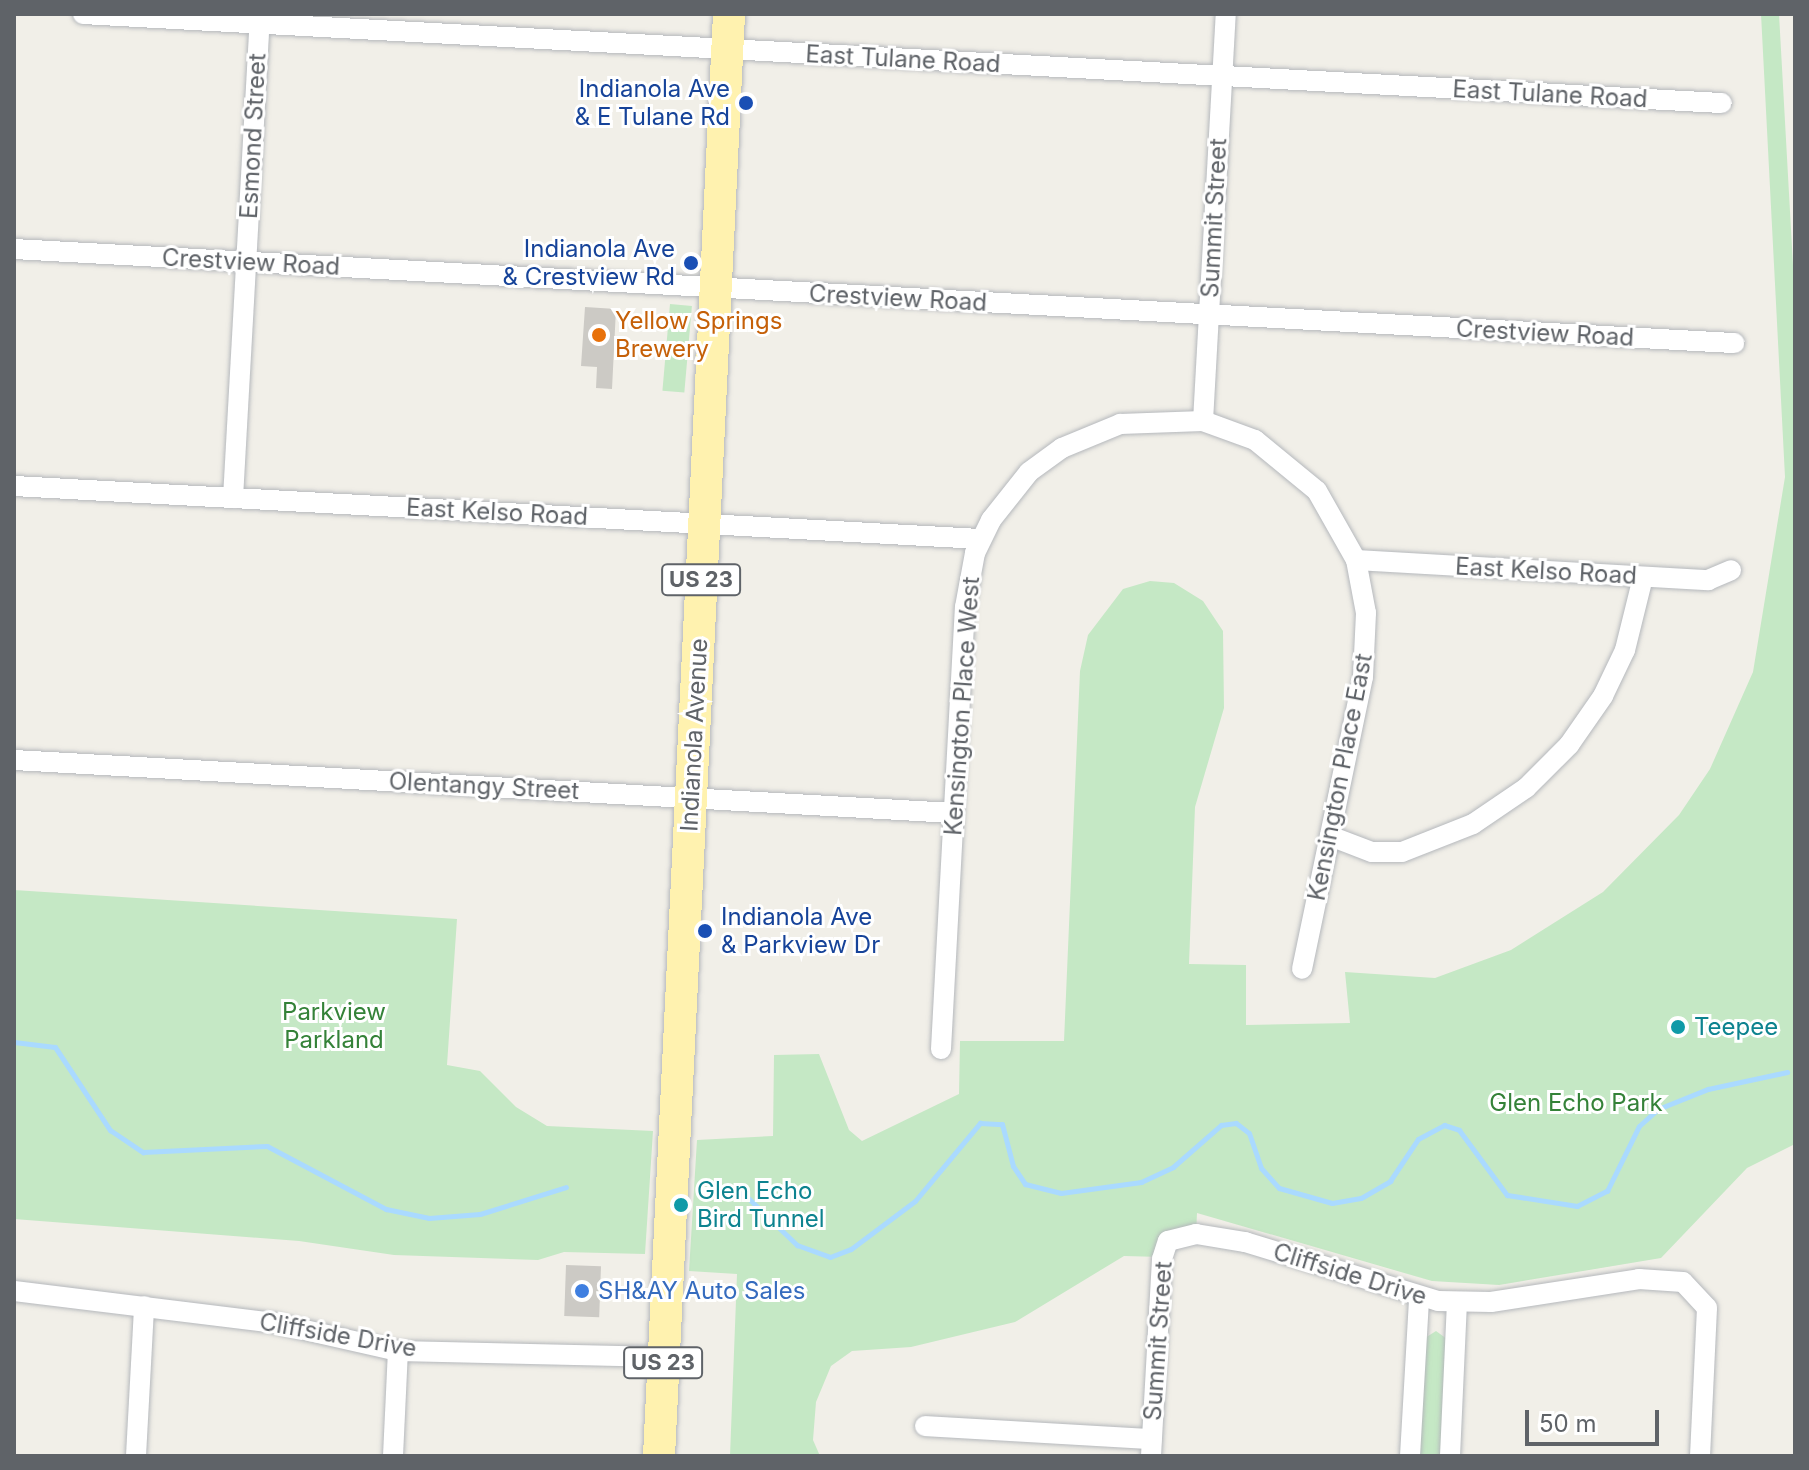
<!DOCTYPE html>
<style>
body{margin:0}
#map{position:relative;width:1809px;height:1470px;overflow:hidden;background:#f1efe8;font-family:Inter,sans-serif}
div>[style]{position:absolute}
.green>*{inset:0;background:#c5e8c5;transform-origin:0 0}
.stream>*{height:5px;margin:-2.5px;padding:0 2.5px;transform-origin:2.5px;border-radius:2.5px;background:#aadaff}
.building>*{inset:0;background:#cccac5;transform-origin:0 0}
.roads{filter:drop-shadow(0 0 2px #b5b8bc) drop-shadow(0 0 2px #b5b8bc)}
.minor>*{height:20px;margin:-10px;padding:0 10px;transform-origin:10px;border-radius:10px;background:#fff}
.primary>*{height:32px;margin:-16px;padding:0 16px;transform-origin:16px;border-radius:16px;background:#fff2af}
.dots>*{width:22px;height:22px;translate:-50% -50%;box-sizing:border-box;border:4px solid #fff;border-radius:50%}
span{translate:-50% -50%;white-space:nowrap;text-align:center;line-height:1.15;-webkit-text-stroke:6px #fff;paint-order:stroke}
.shield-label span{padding:2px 6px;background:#fff;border:2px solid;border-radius:6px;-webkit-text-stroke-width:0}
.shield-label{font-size:22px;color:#5f6368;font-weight:700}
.street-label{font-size:24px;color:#5f6368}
.transit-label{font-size:24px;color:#164399}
.right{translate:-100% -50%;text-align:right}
.left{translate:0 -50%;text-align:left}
.food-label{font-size:24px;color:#c56008}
.park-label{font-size:24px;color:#348238}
.culture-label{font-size:24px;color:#0d838f}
.shop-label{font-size:24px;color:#366cbe}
.frame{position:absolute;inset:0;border:16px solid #5f6368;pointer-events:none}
.scale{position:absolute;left:1525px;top:1410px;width:134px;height:36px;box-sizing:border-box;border:4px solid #5f6368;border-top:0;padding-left:10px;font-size:24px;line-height:28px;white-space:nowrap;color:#5f6368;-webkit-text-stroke:6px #fff;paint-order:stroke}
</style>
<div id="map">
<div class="green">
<i style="clip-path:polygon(1761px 14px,1779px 14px,1795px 301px,1795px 1144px,1747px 1168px,1661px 1258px,1499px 1285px,1432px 1281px,1197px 1213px,1196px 1234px,1162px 1257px,1124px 1256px,1015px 1322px,911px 1347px,852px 1351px,831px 1366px,816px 1402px,813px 1440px,820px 1456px,730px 1456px,737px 1274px,689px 1271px,697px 1140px,773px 1136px,774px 1055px,819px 1054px,849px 1130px,862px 1141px,959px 1094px,960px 1041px,1064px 1041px,1080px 671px,1088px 635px,1123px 589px,1150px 581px,1174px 583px,1203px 601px,1223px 631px,1224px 708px,1195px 807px,1189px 964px,1246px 965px,1246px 1025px,1350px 1023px,1345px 972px,1435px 978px,1511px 950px,1603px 892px,1679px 815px,1710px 769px,1753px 672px,1785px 477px)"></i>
<i style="left:670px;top:304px;width:22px;height:87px;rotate:5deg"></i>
<i style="clip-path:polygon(14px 890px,457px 919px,447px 1065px,480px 1071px,516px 1107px,547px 1126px,653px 1131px,645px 1254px,564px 1252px,538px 1260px,394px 1255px,299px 1241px,14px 1219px)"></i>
<i style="clip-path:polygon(1436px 1331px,1447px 1339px,1443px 1456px,1418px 1456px,1425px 1338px)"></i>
</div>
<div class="stream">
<i style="left:14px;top:1042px;width:41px;rotate:7deg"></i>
<i style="left:55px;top:1047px;width:100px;rotate:56.5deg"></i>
<i style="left:110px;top:1130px;width:40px;rotate:34deg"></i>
<i style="left:143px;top:1152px;width:124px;rotate:-2.8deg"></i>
<i style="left:267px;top:1146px;width:135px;rotate:27.9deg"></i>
<i style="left:386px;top:1209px;width:44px;rotate:11.8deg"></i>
<i style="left:429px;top:1218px;width:51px;rotate:-4.5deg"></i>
<i style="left:480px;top:1214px;width:90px;rotate:-17.4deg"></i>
<i style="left:717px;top:1186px;width:31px;rotate:19deg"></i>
<i style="left:746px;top:1196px;width:71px;rotate:43.9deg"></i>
<i style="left:797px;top:1245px;width:35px;rotate:20deg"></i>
<i style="left:830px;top:1257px;width:22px;rotate:-21deg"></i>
<i style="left:851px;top:1249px;width:80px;rotate:-36.9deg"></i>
<i style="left:915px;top:1201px;width:102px;rotate:-50.2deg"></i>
<i style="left:980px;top:1123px;width:22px;rotate:3deg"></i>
<i style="left:1002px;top:1124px;width:43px;rotate:75.3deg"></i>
<i style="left:1013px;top:1166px;width:22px;rotate:56deg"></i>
<i style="left:1025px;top:1184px;width:37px;rotate:14deg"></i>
<i style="left:1061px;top:1193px;width:81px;rotate:-7.8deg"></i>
<i style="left:1141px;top:1182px;width:35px;rotate:-25deg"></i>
<i style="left:1173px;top:1167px;width:64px;rotate:-41.2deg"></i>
<i style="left:1221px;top:1125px;width:15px;rotate:-8deg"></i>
<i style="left:1236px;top:1123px;width:16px;rotate:38deg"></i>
<i style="left:1249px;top:1133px;width:37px;rotate:71deg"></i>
<i style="left:1261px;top:1168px;width:27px;rotate:48deg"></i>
<i style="left:1279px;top:1188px;width:55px;rotate:15.8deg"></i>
<i style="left:1332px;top:1203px;width:29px;rotate:-10deg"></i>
<i style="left:1361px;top:1198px;width:34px;rotate:-30deg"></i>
<i style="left:1390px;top:1181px;width:50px;rotate:-56.3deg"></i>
<i style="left:1418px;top:1139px;width:30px;rotate:-28deg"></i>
<i style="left:1444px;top:1125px;width:16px;rotate:18deg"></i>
<i style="left:1459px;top:1130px;width:81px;rotate:53.6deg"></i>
<i style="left:1507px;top:1195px;width:71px;rotate:8.9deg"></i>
<i style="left:1577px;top:1206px;width:34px;rotate:-27deg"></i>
<i style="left:1607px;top:1191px;width:72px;rotate:-63.8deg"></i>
<i style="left:1639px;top:1126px;width:25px;rotate:-42deg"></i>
<i style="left:1658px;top:1109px;width:54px;rotate:-21.8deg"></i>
<i style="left:1708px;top:1089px;width:81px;rotate:-12.1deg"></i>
</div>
<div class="building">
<i style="clip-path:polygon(585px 307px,616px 309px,612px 389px,596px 388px,597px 367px,581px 366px)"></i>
<i style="left:566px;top:1265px;width:35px;height:51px;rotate:2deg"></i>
</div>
<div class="roads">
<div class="minor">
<i style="left:83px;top:14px;width:1641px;rotate:3.11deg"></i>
<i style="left:14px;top:249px;width:1723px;rotate:3.13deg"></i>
<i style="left:1203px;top:421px;width:408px;rotate:-86.8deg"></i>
<i style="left:14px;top:486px;width:968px;rotate:3.14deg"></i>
<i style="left:233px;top:498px;width:485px;rotate:-86.8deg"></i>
<i style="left:1356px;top:560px;width:353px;rotate:3.3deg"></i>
<i style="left:1708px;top:580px;width:25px;rotate:-23deg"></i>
<i style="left:14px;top:760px;width:941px;rotate:3.23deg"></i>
<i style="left:1330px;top:836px;width:45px;rotate:20.9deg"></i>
<i style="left:1372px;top:852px;width:30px"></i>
<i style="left:1402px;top:852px;width:76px;rotate:-21.5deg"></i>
<i style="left:1473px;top:824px;width:64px;rotate:-34.2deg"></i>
<i style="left:1526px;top:788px;width:61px;rotate:-45deg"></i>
<i style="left:1569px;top:745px;width:60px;rotate:-55.2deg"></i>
<i style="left:1603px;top:696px;width:51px;rotate:-64.4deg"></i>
<i style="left:1625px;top:650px;width:75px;rotate:-76.1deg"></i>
<i style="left:941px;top:1049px;width:443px;rotate:-86.9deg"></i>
<i style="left:965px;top:607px;width:55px;rotate:-79.5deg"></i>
<i style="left:975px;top:553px;width:37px;rotate:-64deg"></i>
<i style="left:991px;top:520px;width:61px;rotate:-51.6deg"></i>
<i style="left:1029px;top:472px;width:41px;rotate:-36deg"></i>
<i style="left:1062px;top:448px;width:63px;rotate:-22.5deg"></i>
<i style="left:1120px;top:424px;width:83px;rotate:-2.1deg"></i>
<i style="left:1203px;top:421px;width:55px;rotate:20.1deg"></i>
<i style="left:1255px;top:440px;width:80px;rotate:39.4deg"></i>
<i style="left:1317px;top:491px;width:79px;rotate:60.5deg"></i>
<i style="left:1356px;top:560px;width:54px;rotate:79.3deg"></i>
<i style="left:1366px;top:613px;width:64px;rotate:92.7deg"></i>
<i style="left:1363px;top:677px;width:298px;rotate:101.8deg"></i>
<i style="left:14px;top:1291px;width:262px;rotate:7deg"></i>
<i style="left:274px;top:1323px;width:127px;rotate:12.7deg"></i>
<i style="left:398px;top:1351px;width:265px;rotate:1.3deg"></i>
<i style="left:925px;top:1426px;width:227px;rotate:3.3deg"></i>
<i style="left:136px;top:1456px;width:150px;rotate:-86.9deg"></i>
<i style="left:393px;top:1456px;width:105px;rotate:-87.3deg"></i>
<i style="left:1151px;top:1456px;width:197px;rotate:-86.8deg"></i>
<i style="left:1162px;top:1259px;width:19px;rotate:-72deg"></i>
<i style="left:1168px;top:1241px;width:29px;rotate:-14deg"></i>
<i style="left:1196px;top:1234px;width:50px;rotate:9.3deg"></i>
<i style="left:1245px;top:1242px;width:202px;rotate:17deg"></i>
<i style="left:1438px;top:1301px;width:53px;rotate:1.1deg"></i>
<i style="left:1491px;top:1302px;width:150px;rotate:-8.8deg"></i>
<i style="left:1639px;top:1279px;width:44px;rotate:3.9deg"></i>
<i style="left:1683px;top:1282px;width:35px;rotate:47deg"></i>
<i style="left:1707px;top:1308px;width:148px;rotate:92.7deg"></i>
<i style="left:1410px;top:1456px;width:158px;rotate:-86.7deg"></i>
<i style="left:1450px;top:1456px;width:153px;rotate:-87.4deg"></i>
</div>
<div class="primary">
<i style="left:659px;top:1456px;width:1444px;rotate:-87.22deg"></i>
</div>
</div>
<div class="dots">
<i style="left:746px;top:103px;background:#1a4fb4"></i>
<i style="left:691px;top:263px;background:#1a4fb4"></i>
<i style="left:599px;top:335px;background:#e8710a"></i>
<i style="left:705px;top:931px;background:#1a4fb4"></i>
<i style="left:1678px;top:1027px;background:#0f9aa8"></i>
<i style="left:681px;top:1205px;background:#0f9aa8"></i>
<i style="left:582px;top:1291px;background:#3f7fe0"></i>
</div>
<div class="shield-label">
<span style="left:701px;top:580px">US 23</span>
<span style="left:663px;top:1363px">US 23</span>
</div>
<div class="street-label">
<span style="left:903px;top:59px;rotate:3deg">East Tulane Road</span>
<span style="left:1550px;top:94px;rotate:3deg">East Tulane Road</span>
<span style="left:253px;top:136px;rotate:-87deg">Esmond Street</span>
<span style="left:1214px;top:218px;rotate:-87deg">Summit Street</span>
<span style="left:251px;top:262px;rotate:3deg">Crestview Road</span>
<span style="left:898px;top:298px;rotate:3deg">Crestview Road</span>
<span style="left:1545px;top:333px;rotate:3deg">Crestview Road</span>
<span style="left:497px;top:512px;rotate:3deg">East Kelso Road</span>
<span style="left:1546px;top:571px;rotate:3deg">East Kelso Road</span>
<span style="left:962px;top:706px;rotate:-86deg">Kensington Place West</span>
<span style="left:694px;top:735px;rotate:-87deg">Indianola Avenue</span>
<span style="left:1340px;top:777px;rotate:-79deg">Kensington Place East</span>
<span style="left:484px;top:786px;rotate:3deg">Olentangy Street</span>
<span style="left:1350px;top:1274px;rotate:17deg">Cliffside Drive</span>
<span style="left:338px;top:1335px;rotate:10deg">Cliffside Drive</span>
<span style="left:1158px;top:1341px;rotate:-86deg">Summit Street</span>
</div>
<div class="transit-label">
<span class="right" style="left:730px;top:103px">Indianola Ave<br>&amp; E Tulane Rd</span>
<span class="right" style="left:675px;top:263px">Indianola Ave<br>&amp; Crestview Rd</span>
<span class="left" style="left:721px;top:931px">Indianola Ave<br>&amp; Parkview Dr</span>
</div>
<div class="food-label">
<span class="left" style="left:615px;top:335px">Yellow Springs<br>Brewery</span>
</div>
<div class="park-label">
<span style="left:334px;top:1026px">Parkview<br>Parkland</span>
<span style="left:1576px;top:1103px">Glen Echo Park</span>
</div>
<div class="culture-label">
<span class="left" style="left:1694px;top:1027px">Teepee</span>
<span class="left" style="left:697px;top:1205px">Glen Echo<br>Bird Tunnel</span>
</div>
<div class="shop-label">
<span class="left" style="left:598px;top:1291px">SH&amp;AY Auto Sales</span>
</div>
<div class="frame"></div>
<div class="scale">50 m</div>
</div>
